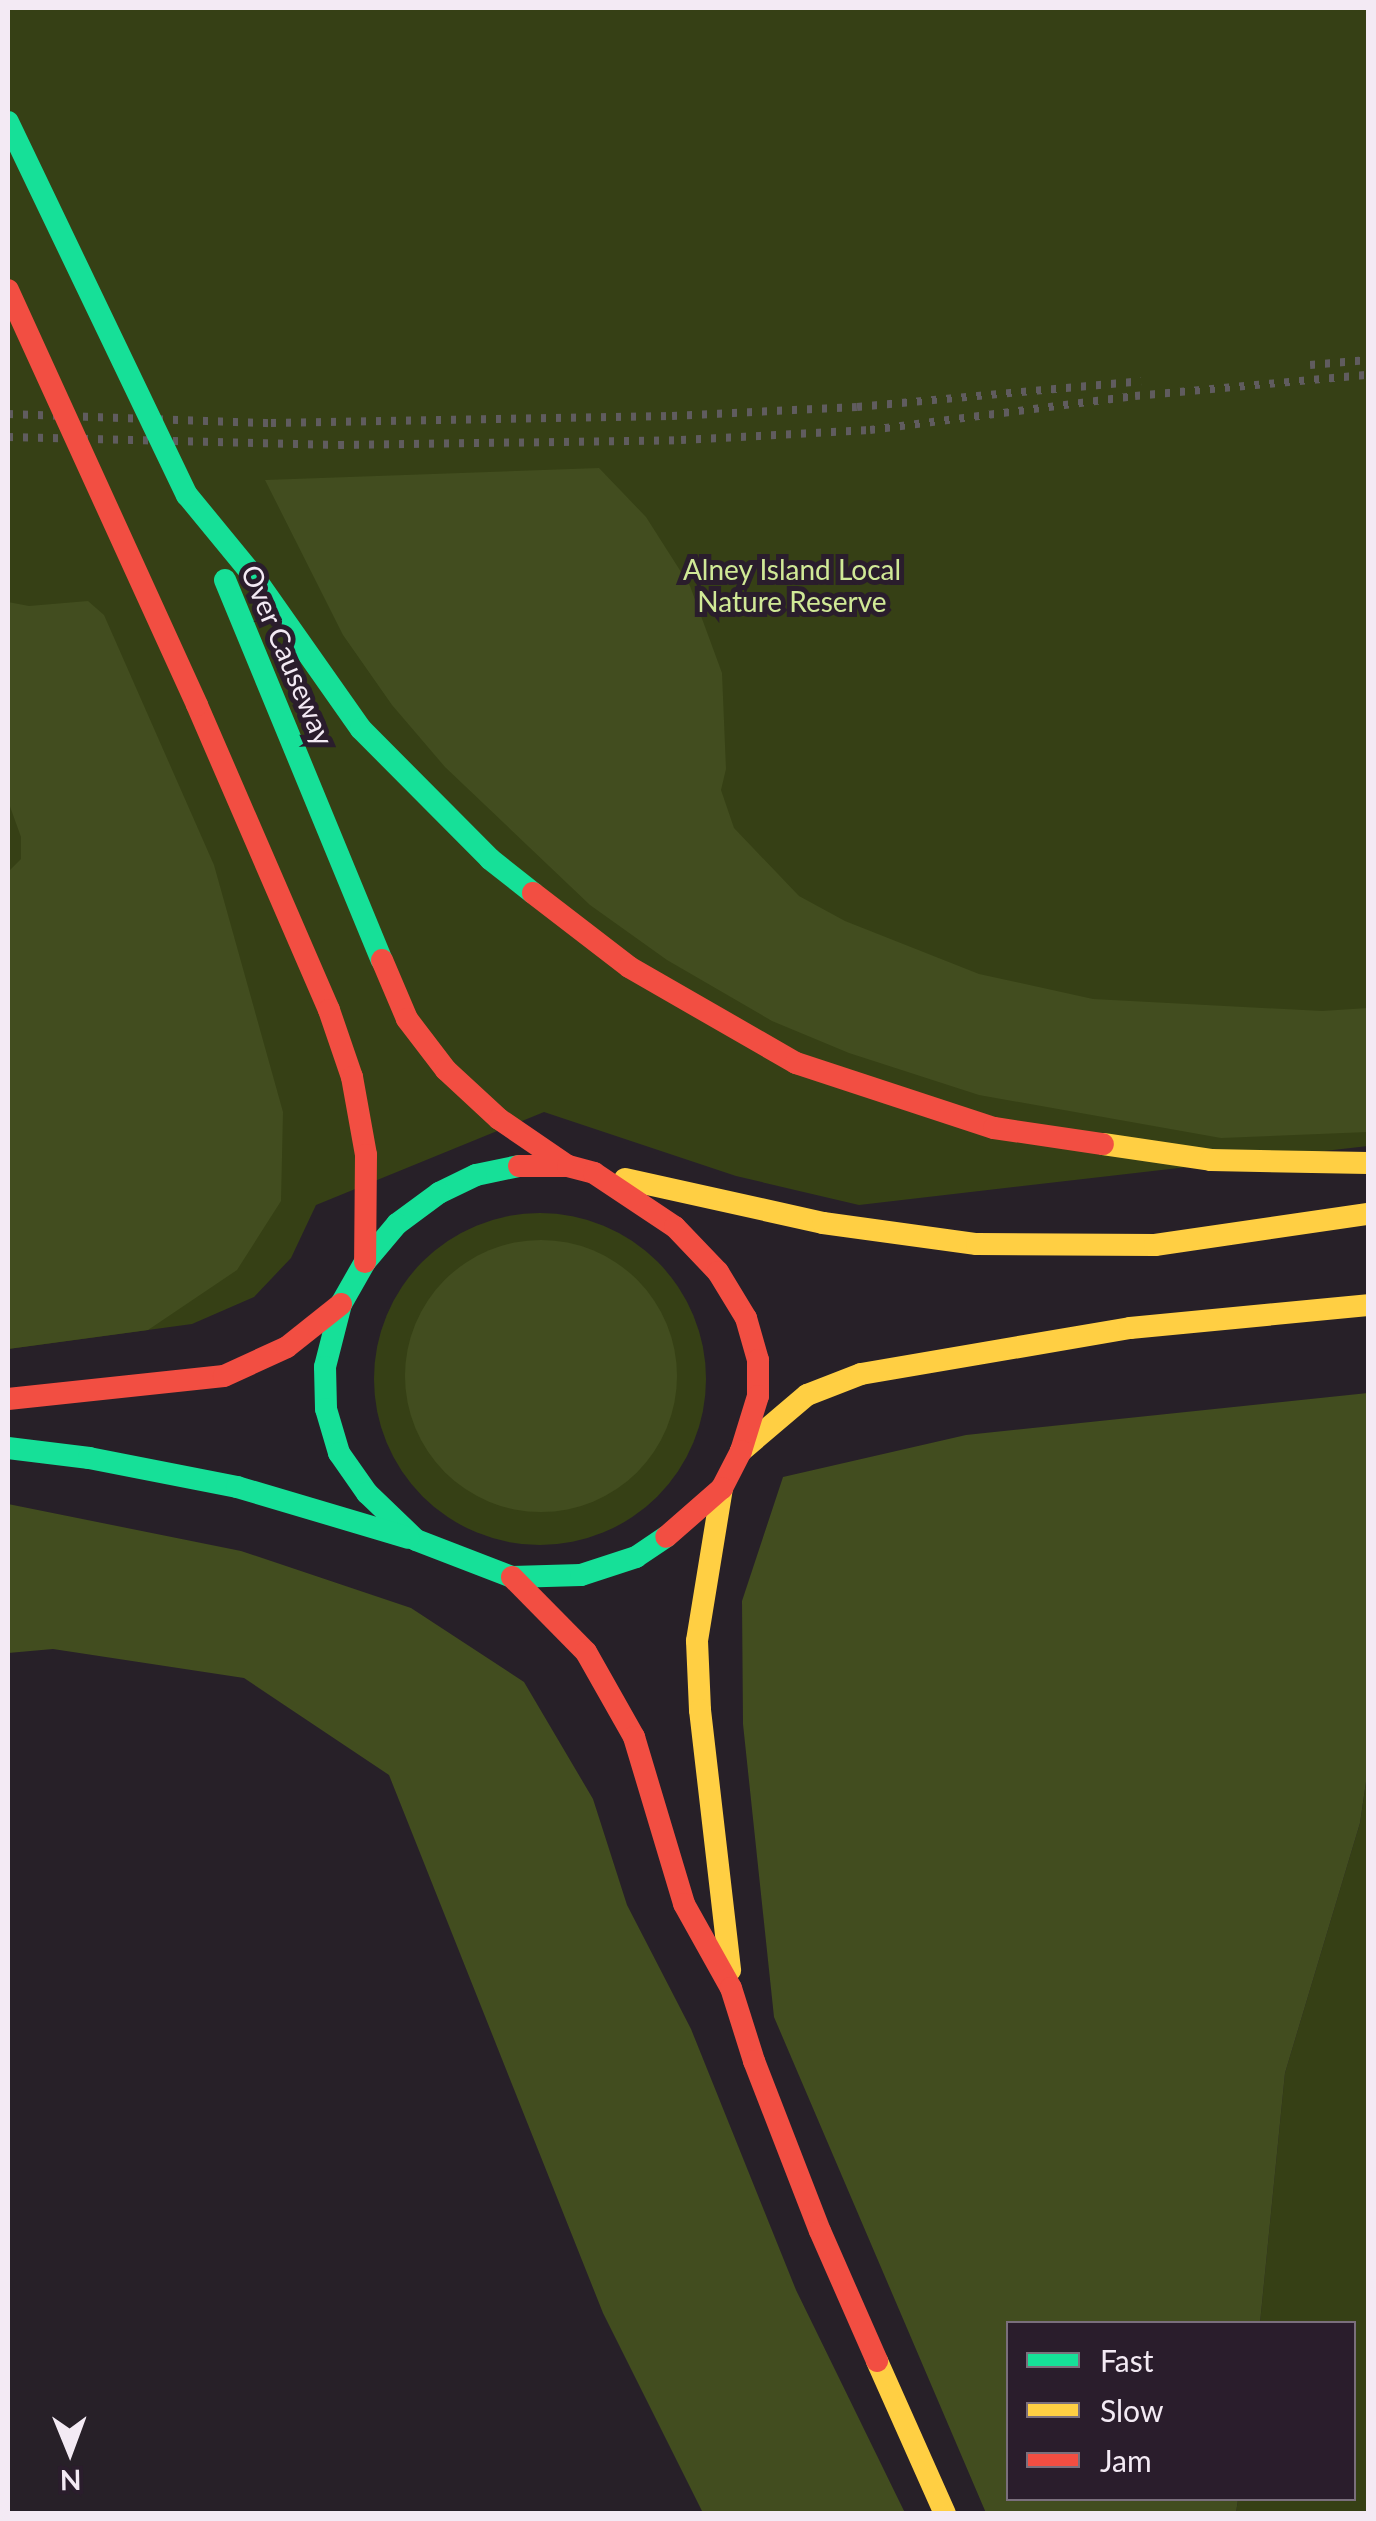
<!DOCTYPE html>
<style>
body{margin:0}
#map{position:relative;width:1376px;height:2521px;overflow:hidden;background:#272028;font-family:Lato,sans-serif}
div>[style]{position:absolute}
.green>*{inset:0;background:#364015}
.round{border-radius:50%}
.forest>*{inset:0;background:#424d1f}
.fast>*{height:22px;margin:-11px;padding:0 11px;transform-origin:11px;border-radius:11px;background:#16e098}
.slow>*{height:22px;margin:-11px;padding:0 11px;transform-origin:11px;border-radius:11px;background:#ffcf43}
.jam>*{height:22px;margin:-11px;padding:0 11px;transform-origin:11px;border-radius:11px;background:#f24e42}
.rail>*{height:8px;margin-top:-4px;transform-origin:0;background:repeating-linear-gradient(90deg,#605c5f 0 5px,transparent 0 15px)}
.fast-bridge>*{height:22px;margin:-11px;padding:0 11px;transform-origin:11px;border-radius:11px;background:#16e098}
.jam-bridge>*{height:22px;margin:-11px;padding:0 11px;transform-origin:11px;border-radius:11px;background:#f24e42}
span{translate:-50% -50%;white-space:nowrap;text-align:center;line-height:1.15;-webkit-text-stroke:10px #2a1d2c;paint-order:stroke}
.park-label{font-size:28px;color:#d0e996}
.street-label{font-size:28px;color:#f3eaf4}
.frame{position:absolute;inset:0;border:10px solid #f3eaf4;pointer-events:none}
.legend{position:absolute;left:1006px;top:2321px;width:350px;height:180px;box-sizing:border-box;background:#2a1d2c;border:2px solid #7a6f7c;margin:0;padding:12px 18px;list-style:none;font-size:30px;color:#f3eaf4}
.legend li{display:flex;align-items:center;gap:20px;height:50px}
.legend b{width:50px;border:2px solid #7a6f7c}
.north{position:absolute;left:20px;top:2401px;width:100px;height:100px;-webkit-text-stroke:8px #2a1d2c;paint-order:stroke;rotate:179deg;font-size:28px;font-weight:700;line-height:40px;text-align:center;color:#f3eaf4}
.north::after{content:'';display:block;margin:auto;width:35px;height:45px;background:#f3eaf4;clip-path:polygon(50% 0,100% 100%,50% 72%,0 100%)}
</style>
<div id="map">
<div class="green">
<i style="clip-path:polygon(8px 8px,1368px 8px,1368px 1146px,859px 1205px,736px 1176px,544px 1112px,316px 1205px,291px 1258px,254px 1297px,192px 1324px,8px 1349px)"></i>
<i class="round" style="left:374px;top:1213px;width:332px;height:332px"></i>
<i style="clip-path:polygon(1368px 1768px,1368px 2513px,1236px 2514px,1238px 2499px,1354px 2498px,1354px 2324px,1260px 2323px,1285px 2073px,1360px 1823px)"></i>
</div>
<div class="forest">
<i style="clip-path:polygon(599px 468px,646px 517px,690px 586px,722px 673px,726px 769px,721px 790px,734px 828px,799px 896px,845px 921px,979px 974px,1093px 999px,1322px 1011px,1368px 1008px,1368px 1132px,1221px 1138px,979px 1095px,849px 1053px,772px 1021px,667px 960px,590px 905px,445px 767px,392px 705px,343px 635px,265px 480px)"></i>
<i style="clip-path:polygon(88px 601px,104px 615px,214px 865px,283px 1112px,281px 1201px,237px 1270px,148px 1330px,8px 1349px,8px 872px,21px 859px,21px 837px,8px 801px,8px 602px,29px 606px)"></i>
<i class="round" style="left:405px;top:1240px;width:272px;height:272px"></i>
<i style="clip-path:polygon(1368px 1393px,1368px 1768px,1360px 1823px,1285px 2073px,1260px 2323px,1008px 2324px,1008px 2498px,1238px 2499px,1236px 2513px,986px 2513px,774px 2017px,743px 1724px,742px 1601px,783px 1477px,966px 1435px)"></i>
<i style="clip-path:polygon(8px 1504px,241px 1551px,411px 1608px,524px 1682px,593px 1799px,627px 1905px,691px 2029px,796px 2290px,905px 2513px,703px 2513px,603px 2313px,389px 1775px,244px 1678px,53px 1649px,8px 1653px)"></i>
</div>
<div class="fast">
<i style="left:187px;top:495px;width:102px;rotate:50.6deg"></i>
<i style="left:252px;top:574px;width:189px;rotate:54.9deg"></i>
<i style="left:361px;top:729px;width:183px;rotate:45.2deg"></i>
<i style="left:490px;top:859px;width:55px;rotate:38.3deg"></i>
<i style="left:225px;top:580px;width:411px;rotate:67.6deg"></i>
<i style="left:519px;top:1166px;width:44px;rotate:168.2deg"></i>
<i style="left:476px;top:1175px;width:41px;rotate:154.1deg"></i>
<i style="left:439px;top:1193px;width:52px;rotate:143.6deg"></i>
<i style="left:397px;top:1224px;width:50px;rotate:130.1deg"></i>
<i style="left:365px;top:1262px;width:48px;rotate:119.7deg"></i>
<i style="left:341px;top:1304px;width:65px;rotate:104.3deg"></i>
<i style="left:325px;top:1367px;width:42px;rotate:88.6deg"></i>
<i style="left:326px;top:1409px;width:46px;rotate:73.5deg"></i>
<i style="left:339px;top:1453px;width:49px;rotate:55deg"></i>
<i style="left:367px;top:1493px;width:68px;rotate:43.8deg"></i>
<i style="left:416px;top:1540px;width:103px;rotate:21.1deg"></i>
<i style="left:512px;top:1577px;width:69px;rotate:-1.7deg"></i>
<i style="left:581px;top:1575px;width:58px;rotate:-18.1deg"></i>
<i style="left:636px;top:1557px;width:36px;rotate:-34deg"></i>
<i style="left:8px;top:1448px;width:82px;rotate:7deg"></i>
<i style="left:89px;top:1458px;width:151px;rotate:11.1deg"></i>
<i style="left:237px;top:1487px;width:179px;rotate:16.5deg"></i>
</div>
<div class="slow">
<i style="left:1103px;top:1144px;width:109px;rotate:8.4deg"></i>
<i style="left:1211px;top:1160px;width:157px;rotate:1.1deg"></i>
<i style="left:625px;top:1179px;width:203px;rotate:12.5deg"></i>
<i style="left:823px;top:1223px;width:155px;rotate:7.8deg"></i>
<i style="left:977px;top:1244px;width:178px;rotate:0.3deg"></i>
<i style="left:1155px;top:1245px;width:215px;rotate:-8.3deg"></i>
<i style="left:741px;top:1451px;width:87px;rotate:-40.3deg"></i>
<i style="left:807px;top:1395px;width:58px;rotate:-21.3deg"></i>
<i style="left:861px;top:1374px;width:273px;rotate:-9.7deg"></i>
<i style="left:1130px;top:1328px;width:239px;rotate:-5.5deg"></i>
<i style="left:722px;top:1488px;width:155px;rotate:99.3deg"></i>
<i style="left:697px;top:1641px;width:69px;rotate:87.5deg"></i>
<i style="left:700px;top:1710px;width:262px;rotate:83.4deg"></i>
<i style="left:877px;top:2361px;width:167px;rotate:66deg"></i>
</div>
<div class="jam">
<i style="left:197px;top:705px;width:332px;rotate:66.6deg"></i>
<i style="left:329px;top:1010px;width:71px;rotate:71.1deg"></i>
<i style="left:352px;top:1077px;width:79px;rotate:79.8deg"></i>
<i style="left:366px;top:1155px;width:107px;rotate:90.5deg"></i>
<i style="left:533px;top:893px;width:121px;rotate:37.6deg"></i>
<i style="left:629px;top:967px;width:193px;rotate:29.9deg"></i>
<i style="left:796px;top:1063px;width:208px;rotate:18.2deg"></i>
<i style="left:994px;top:1128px;width:110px;rotate:8.4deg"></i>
<i style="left:382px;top:960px;width:64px;rotate:67deg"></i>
<i style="left:407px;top:1019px;width:64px;rotate:52.6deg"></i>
<i style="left:446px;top:1070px;width:72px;rotate:42.8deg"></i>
<i style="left:499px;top:1119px;width:83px;rotate:34.3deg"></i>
<i style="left:519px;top:1166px;width:49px"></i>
<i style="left:568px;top:1166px;width:27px;rotate:15deg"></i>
<i style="left:594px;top:1173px;width:97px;rotate:33.7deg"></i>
<i style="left:675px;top:1227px;width:62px;rotate:46.3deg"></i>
<i style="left:718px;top:1272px;width:54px;rotate:58.7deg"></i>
<i style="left:746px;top:1318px;width:44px;rotate:74.1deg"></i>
<i style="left:758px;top:1360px;width:36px;rotate:90deg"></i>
<i style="left:758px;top:1396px;width:58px;rotate:107.2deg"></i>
<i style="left:741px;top:1451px;width:42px;rotate:117.2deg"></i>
<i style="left:722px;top:1488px;width:74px;rotate:138.8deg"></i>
<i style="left:8px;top:1399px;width:217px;rotate:-6.1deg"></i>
<i style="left:224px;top:1376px;width:69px;rotate:-24.7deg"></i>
<i style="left:287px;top:1347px;width:69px;rotate:-38.5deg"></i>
<i style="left:512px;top:1577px;width:105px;rotate:45.4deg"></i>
<i style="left:586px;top:1652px;width:98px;rotate:60.5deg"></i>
<i style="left:634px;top:1737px;width:174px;rotate:73.3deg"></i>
<i style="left:684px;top:1904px;width:96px;rotate:60.8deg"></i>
<i style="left:731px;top:1988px;width:77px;rotate:72.5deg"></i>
<i style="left:754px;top:2061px;width:182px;rotate:68.8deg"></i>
<i style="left:820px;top:2231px;width:142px;rotate:66.3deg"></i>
</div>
<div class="rail">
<i style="left:1310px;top:365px;width:58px;rotate:-4.9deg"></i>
<i style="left:8px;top:414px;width:263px;rotate:2deg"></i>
<i style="left:271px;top:423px;width:401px;rotate:-1deg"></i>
<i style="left:672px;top:416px;width:185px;rotate:-2.8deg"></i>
<i style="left:857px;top:407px;width:285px;rotate:-5.2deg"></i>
<i style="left:8px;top:437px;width:331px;rotate:1.4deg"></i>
<i style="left:339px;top:445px;width:342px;rotate:-0.8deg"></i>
<i style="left:681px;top:440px;width:189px;rotate:-3deg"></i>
<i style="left:870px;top:430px;width:267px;rotate:-7.3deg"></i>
<i style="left:1135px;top:396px;width:234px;rotate:-5.2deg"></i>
</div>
<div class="fast-bridge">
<i style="left:8px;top:122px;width:414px;rotate:64.4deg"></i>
</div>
<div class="jam-bridge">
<i style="left:8px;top:290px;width:456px;rotate:65.5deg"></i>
</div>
<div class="park-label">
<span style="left:792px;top:585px">Alney Island Local<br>Nature Reserve</span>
</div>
<div class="street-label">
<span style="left:288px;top:655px;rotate:67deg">Over Causeway</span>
</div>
<div class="frame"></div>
<ul class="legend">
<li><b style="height:12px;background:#16e098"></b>Fast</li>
<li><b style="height:12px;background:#ffcf43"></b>Slow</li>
<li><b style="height:12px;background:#f24e42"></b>Jam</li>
</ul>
<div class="north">N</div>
</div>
